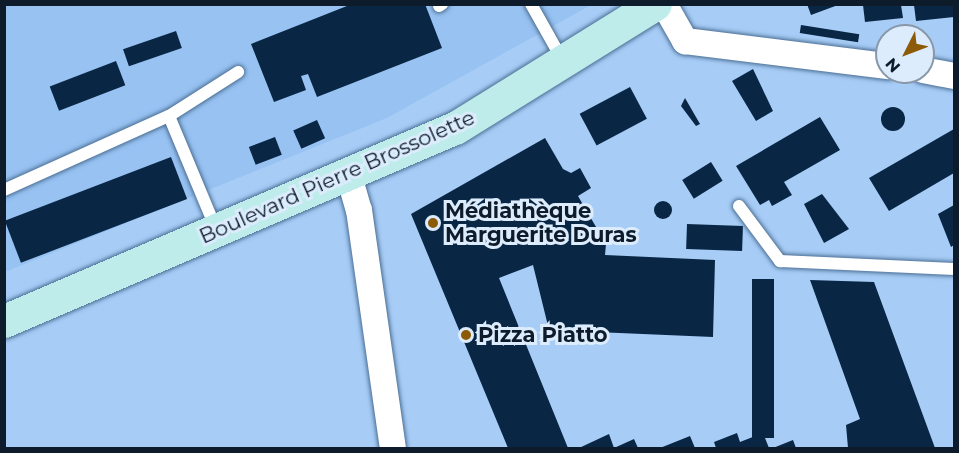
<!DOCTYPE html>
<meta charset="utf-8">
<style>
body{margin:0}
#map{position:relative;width:959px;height:453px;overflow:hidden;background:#a7cdf7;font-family:Montserrat,sans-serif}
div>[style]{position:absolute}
.built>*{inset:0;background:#97c2f2}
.building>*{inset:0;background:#092644;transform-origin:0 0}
.round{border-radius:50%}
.roads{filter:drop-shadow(0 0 2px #4b6e93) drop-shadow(0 0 2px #4b6e93)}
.service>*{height:12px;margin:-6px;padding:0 6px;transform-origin:6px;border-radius:6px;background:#fff}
.minor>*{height:26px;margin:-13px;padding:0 13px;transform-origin:13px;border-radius:13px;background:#fff}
.secondary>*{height:33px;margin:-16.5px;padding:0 16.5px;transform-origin:16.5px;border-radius:16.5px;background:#beecea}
.dots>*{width:16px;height:16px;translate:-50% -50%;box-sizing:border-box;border:3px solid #dcecfd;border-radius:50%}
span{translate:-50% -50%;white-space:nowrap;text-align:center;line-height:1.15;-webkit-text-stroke:6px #dcecfd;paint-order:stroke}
.street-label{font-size:21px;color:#0d1b2a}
.poi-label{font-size:21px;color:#0d1b2a;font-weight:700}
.left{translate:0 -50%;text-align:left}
.frame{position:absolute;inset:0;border:6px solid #0d1b2a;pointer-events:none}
.north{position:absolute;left:875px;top:24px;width:60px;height:60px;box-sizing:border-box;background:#dcecfd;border:2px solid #8998a9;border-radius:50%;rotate:228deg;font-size:16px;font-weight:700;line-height:24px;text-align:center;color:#0d1b2a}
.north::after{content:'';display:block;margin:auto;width:21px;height:27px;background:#8d5b07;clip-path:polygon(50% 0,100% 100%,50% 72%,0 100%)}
</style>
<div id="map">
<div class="built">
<i style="clip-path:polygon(5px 5px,591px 5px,387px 118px,5px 272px)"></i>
</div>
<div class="building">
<i style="clip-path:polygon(352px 4px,425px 4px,442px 48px,317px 97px,308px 74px,301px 76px,306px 90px,274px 102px,251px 44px)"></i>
<i style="clip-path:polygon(807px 4px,838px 4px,838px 5px,811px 15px)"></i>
<i style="clip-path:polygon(863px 5px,901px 5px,903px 18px,865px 22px)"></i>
<i style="clip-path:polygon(914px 5px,954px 5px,954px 17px,916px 21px)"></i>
<i style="left:801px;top:25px;width:59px;height:8px;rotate:9deg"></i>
<i style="left:176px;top:31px;width:18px;height:56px;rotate:71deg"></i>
<i style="left:116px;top:61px;width:26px;height:71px;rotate:69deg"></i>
<i style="clip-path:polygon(753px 69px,773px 111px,756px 121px,732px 81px)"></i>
<i style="left:630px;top:87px;width:36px;height:57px;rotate:62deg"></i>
<i style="clip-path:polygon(685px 98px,700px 124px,696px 126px,681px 106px)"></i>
<i class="round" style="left:881px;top:107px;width:24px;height:24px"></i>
<i style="clip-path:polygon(820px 117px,840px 150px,784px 182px,792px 195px,772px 206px,769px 200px,760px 205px,736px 166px)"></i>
<i style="left:317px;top:120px;width:20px;height:26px;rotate:66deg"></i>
<i style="clip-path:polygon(954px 129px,954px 173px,889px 211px,869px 178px)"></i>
<i style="left:275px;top:137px;width:19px;height:28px;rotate:69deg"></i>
<i style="clip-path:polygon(545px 138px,563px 169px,571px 173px,580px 168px,591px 188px,578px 196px,606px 244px,605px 255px,715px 260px,713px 337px,549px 330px,533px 265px,499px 278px,568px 448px,508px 448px,411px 214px)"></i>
<i style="left:171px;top:157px;width:45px;height:178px;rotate:69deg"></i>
<i style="left:711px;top:162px;width:22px;height:34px;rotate:58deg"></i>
<i style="clip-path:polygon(822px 194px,849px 229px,824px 243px,804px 204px)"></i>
<i class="round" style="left:654px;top:201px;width:18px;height:18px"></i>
<i style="clip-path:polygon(954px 205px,954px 245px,951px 247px,938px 214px)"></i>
<i style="left:687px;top:224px;width:56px;height:25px;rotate:2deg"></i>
<i style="left:752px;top:279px;width:22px;height:159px"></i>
<i style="clip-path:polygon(810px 280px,874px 282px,935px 448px,848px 448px,846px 425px,860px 419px)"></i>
<i style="clip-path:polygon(737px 433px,740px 442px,763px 433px,769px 448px,716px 448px,714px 442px)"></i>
<i style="clip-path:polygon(609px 434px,614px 448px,634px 439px,638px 448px,579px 448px)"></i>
<i style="clip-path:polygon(690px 436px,695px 448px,660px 448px)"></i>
<i style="clip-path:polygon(793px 440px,796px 448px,773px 448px)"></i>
</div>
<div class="roads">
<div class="service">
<i style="left:531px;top:4px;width:65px;rotate:60.7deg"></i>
<i style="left:439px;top:6px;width:4px;rotate:-34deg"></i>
<i style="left:169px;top:116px;width:122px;rotate:67.4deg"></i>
<i style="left:4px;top:190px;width:181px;rotate:-24.2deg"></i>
<i style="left:169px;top:116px;width:82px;rotate:-32.5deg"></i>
<i style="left:739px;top:206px;width:69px;rotate:53.3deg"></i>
<i style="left:780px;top:261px;width:174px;rotate:2.6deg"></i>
</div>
<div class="minor">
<i style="left:664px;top:4px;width:43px;rotate:60.4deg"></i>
<i style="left:685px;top:41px;width:204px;rotate:7.1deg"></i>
<i style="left:923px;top:70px;width:32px;rotate:11deg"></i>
<i style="left:349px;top:176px;width:35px;rotate:74deg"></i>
<i style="left:359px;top:210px;width:240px;rotate:81.9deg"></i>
</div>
<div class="secondary">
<i style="left:4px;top:321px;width:491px;rotate:-23.2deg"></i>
<i style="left:455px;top:128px;width:235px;rotate:-31.8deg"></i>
</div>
</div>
<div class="dots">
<i style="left:433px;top:223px;background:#8d5b07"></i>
<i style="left:466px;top:335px;background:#8d5b07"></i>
</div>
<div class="street-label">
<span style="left:337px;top:177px;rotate:-24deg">Boulevard Pierre Brossolette</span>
</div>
<div class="poi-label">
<span class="left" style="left:445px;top:223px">Médiathèque<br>Marguerite Duras</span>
<span class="left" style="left:478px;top:335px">Pizza Piatto</span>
</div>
<div class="frame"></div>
<div class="north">N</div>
</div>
